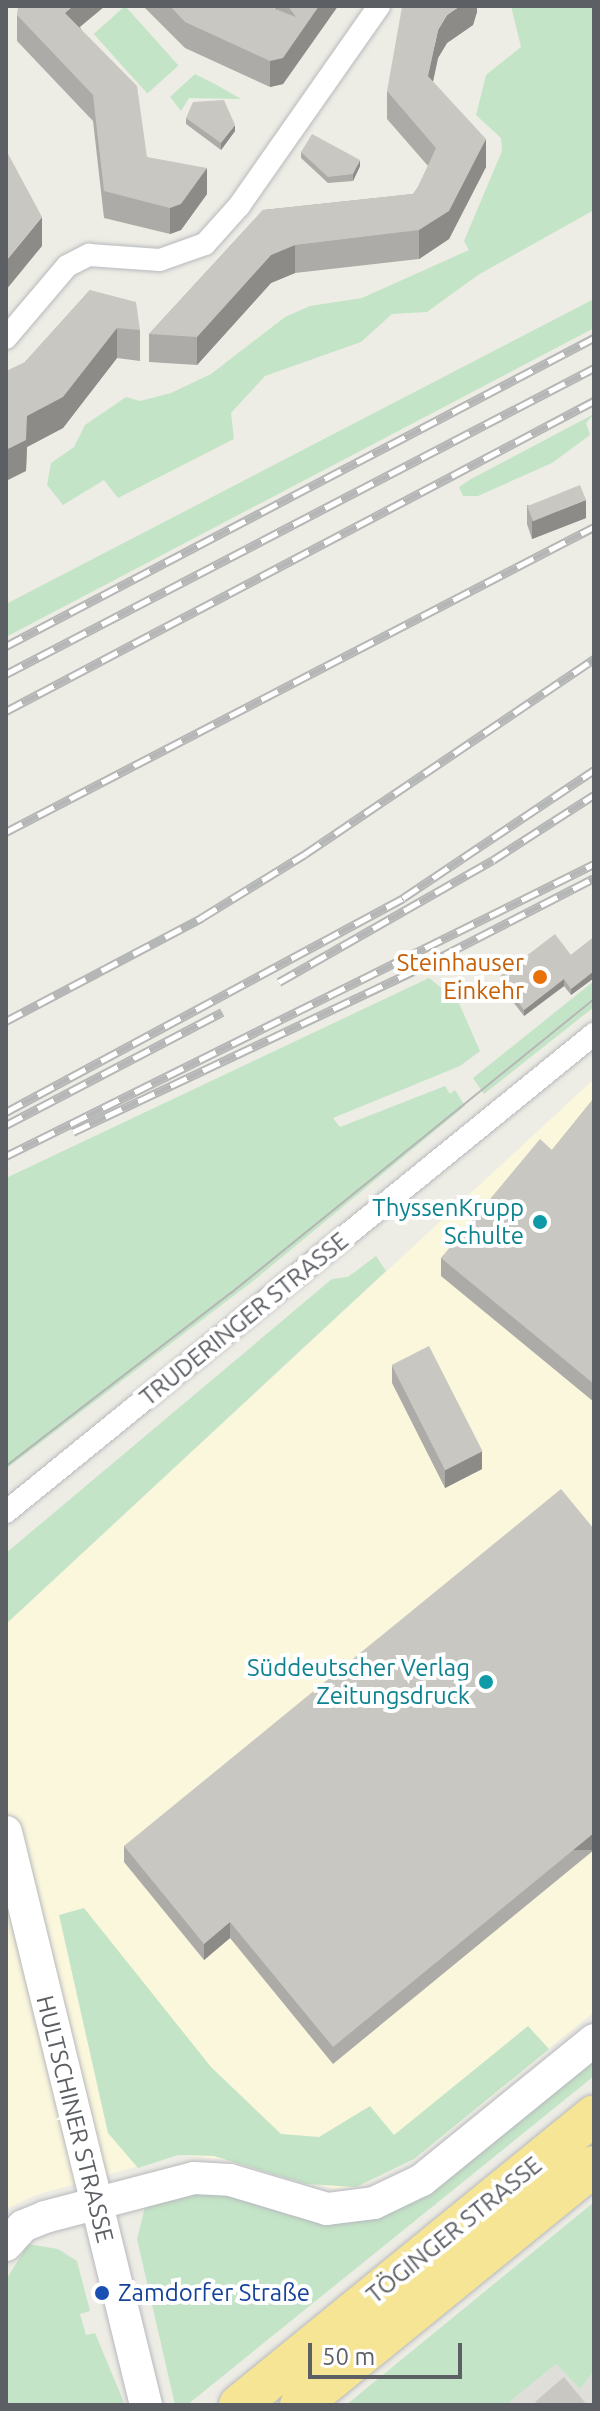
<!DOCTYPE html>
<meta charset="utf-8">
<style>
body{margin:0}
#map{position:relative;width:600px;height:2411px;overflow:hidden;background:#eeede5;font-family:Ubuntu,sans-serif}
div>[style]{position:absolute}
.commercial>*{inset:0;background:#fbf7dc}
.industrial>*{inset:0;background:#e0ded9}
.green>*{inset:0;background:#c3e4c6;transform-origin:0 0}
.roads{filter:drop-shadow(0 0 2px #b7b9be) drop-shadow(0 0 2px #b7b9be)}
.street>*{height:22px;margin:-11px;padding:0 11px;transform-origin:11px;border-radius:11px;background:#fff}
.secondary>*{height:32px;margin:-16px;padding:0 16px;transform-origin:16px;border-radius:16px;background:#fff}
.highway>*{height:40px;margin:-20px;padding:0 20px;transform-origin:20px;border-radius:20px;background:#f5e594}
.tram>*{height:2px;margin:-1px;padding:0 1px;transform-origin:1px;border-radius:1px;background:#b5b6b6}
.rail>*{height:9px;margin-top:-4.5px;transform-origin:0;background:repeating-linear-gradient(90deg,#fff 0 18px,#b5b6b6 0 36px);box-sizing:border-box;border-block:2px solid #b5b6b6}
.wall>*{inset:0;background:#adaba7}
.shaded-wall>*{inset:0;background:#8d8b88;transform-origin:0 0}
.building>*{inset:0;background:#c9c7c2;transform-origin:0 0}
.dots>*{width:22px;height:22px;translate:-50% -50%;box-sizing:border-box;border:4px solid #fff;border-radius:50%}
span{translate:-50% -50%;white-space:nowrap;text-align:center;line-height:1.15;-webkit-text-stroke:8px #fff;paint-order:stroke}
.food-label{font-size:24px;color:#c56008}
.right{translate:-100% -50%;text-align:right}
.culture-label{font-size:24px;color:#0d838f}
.street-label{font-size:24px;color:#5c5f64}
.transit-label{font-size:24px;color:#164399}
.left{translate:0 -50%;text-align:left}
.frame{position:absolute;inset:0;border:8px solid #5c5f64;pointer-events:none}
.scale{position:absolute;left:308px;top:2343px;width:154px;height:36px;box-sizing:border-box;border:4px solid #5c5f64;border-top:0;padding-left:10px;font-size:24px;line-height:28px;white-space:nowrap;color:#5c5f64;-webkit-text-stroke:6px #fff;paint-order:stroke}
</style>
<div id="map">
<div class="commercial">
<i style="clip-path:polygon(594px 1079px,594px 2012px,414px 2159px,356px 2187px,333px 2189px,243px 2161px,178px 2155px,36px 2195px,6px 2209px,6px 1624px)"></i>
</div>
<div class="industrial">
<i style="clip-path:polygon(556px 2364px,580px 2389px,594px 2371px,594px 2405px,506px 2405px)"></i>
</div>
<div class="green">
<i style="left:125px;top:6px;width:80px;height:42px;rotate:48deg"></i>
<i style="clip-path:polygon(511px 6px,594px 6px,594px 210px,478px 275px,427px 312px,392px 314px,361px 342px,265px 376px,231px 413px,234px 439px,118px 498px,104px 480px,63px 505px,47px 485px,51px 463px,74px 447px,85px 425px,126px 397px,140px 401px,171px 393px,211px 374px,285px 317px,310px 306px,362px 298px,469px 250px,464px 241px,502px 151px,501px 138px,476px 115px,486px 75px,521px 47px)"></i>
<i style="clip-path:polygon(195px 74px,215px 84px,241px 99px,189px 98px,181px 111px,170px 97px)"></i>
<i style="clip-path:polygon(594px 299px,594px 328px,6px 637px,6px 604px)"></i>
<i style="clip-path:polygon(594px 414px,586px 423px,590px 435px,552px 463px,478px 496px,463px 496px,459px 487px,471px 479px)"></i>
<i style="clip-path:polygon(429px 978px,458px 1001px,480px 1051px,460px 1066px,333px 1118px,340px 1127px,445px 1086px,450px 1094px,455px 1090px,465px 1106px,253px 1281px,6px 1469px,6px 1178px)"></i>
<i style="clip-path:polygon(594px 981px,594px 1007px,484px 1094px,473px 1078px)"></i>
<i style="clip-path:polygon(376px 1256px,386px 1271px,6px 1624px,6px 1553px,332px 1279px,348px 1277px)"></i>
<i style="clip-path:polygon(84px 1908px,211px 2067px,281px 2134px,319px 2137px,370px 2106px,394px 2135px,528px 2026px,549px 2049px,414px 2159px,356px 2187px,306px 2184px,214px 2156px,178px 2155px,138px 2168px,108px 2133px,59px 1915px)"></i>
<i style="clip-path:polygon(594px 2054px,594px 2076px,187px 2405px,175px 2405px,137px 2239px,146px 2203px,206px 2187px,359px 2217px)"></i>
<i style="clip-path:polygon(594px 2202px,594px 2371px,580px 2389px,556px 2364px,506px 2405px,346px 2405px)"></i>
<i style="clip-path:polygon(28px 2244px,58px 2249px,77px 2261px,90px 2311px,80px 2314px,86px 2335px,95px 2333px,125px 2405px,6px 2405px,6px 2280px)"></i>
</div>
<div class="roads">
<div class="street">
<i style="left:6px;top:338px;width:94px;rotate:-49.7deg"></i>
<i style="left:67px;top:266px;width:25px;rotate:-27deg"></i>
<i style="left:89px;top:255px;width:71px;rotate:4deg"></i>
<i style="left:160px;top:260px;width:48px;rotate:-19.6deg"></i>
<i style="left:205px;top:244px;width:51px;rotate:-48.2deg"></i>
<i style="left:239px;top:206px;width:244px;rotate:-55deg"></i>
<i style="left:6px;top:1512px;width:758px;rotate:-39.11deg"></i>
</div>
<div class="secondary">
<i style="left:6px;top:1832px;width:590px;rotate:76.27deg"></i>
<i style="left:6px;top:2245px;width:25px;rotate:-48deg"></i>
<i style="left:23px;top:2226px;width:24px;rotate:-22deg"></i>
<i style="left:45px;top:2217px;width:154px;rotate:-14.7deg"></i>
<i style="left:194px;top:2178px;width:36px;rotate:3deg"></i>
<i style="left:230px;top:2180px;width:101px;rotate:16.6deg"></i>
<i style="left:327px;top:2209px;width:47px;rotate:-7.3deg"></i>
<i style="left:374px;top:2203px;width:53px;rotate:-25.6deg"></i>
<i style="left:422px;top:2180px;width:222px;rotate:-39.1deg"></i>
</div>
<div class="highway">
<i style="left:239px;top:2405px;width:458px;rotate:-39.2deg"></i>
<i style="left:300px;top:2405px;width:379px;rotate:-39.1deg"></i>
</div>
</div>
<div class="tram">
<i style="left:6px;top:1466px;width:284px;rotate:-37.6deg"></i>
<i style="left:231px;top:1293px;width:467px;rotate:-39deg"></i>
</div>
<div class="rail">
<i style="left:6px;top:646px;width:664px;rotate:-27.65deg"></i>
<i style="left:6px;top:674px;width:663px;rotate:-27.49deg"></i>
<i style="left:6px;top:711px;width:665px;rotate:-27.8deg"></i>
<i style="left:6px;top:832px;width:662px;rotate:-27.42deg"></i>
<i style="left:279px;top:982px;width:246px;rotate:-29.7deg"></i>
<i style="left:493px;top:860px;width:120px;rotate:-32.8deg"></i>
<i style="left:6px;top:1021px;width:221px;rotate:-27.8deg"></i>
<i style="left:201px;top:918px;width:122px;rotate:-31.6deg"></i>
<i style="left:305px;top:854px;width:349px;rotate:-34deg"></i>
<i style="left:6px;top:1112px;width:451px;rotate:-28.3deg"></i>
<i style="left:403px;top:898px;width:230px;rotate:-33.8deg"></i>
<i style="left:6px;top:1125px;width:244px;rotate:-27.6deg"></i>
<i style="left:73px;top:1132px;width:376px;rotate:-25.3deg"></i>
<i style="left:413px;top:971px;width:203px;rotate:-27.2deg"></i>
<i style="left:6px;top:1156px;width:657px;rotate:-26.41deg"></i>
</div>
<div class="wall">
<i style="clip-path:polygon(105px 6px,80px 27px,147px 157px,207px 194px,181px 230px,170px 234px,104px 218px,93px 121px,17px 41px,17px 15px)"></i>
<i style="clip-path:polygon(143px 6px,267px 6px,275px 9px,275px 6px,338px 6px,283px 84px,270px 87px,185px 48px)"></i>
<i style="clip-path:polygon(477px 6px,477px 12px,473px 25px,447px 43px,438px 58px,433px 82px,486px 167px,449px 239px,419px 259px,295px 273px,271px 283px,197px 365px,149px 362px,149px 334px,263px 210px,413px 194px,418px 187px,428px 166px,387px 119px,387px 91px)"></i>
<i style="clip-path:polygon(186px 118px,235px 131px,221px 150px,186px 124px)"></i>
<i style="clip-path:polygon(301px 152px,360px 166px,353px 181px,328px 183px,301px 158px)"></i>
<i style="clip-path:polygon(90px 290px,140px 330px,140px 361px,117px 358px,63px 428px,27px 447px,26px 471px,25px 362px)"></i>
<i style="clip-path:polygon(527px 505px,586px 518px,532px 539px,527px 524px)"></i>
<i style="clip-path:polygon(594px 937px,594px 978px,571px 995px,564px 986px,524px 1016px,499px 984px,499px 977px,571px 955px)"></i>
<i style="clip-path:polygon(594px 1098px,594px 1402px,441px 1276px,441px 1258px,552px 1150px)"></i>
<i style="clip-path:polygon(392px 1365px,482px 1469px,445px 1488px,392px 1383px)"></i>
<i style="clip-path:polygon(594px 1529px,594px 1850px,333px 2064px,230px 1938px,204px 1960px,124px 1862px,124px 1846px)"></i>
</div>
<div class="shaded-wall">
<i style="clip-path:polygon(73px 6px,105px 6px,65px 39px,65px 13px)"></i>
<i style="clip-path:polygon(319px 6px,338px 6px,283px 84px,270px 87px,270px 61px)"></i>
<i style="clip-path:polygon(460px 6px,477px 6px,477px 12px,473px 25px,447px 43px,438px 58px,428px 104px,428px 76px,438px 30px,447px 15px)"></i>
<i style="clip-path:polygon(235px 125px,235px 131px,221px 150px,221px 143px)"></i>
<i style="clip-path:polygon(486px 139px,486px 167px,449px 239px,419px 259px,419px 230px)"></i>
<i style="clip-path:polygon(360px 160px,360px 166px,353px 181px,353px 174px)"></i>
<i style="clip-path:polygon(207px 168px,207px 194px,181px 230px,170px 234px,170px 208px)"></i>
<i style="clip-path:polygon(42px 217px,42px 246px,6px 290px,6px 261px)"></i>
<i style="clip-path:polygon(295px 245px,295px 273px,271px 283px,197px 365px,197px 337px,271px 255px)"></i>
<i style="clip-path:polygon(117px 328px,117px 358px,63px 428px,27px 447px,26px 471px,6px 481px,6px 450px,27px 416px)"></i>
<i style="clip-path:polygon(586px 500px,586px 518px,532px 539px,532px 521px)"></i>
<i style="clip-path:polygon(594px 971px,594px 978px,571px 995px,571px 989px)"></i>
<i style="clip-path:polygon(564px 979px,564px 986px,524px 1016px,524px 1010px)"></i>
<i style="clip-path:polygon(482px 1451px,482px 1469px,445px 1488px,445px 1470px)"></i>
<i style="left:594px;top:1833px;width:17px;height:338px;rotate:90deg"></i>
<i style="clip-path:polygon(230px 1922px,230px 1938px,204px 1960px,204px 1944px)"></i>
</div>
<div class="building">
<i style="clip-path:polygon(18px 6px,73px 6px,65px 13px,137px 86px,147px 157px,207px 168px,181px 204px,170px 208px,104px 191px,93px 95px,17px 15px)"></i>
<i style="clip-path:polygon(170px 6px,267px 6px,296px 17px,288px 6px,319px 6px,283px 58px,270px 61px,185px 22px)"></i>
<i style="clip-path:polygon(404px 6px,460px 6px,447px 15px,438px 30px,428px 76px,486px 139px,449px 211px,419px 230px,295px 245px,271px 255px,197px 337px,149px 334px,263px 210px,413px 194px,418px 187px,436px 148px,387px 91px,402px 7px)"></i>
<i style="clip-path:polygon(224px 100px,235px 125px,221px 143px,186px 118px,193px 102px)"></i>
<i style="clip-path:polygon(312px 134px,360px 160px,353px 174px,328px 177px,301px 152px)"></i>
<i style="clip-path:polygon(6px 150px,42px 217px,6px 261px)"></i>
<i style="clip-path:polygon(90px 290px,136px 302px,140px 330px,117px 328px,63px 397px,27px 416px,26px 440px,6px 450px,6px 371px,25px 362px)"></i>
<i style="left:580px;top:485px;width:16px;height:57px;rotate:68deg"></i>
<i style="clip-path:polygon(555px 934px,571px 955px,594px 937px,594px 971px,571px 989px,564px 979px,524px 1010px,499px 977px)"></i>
<i style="clip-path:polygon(594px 1098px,594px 1384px,441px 1258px,540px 1139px,552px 1150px)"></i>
<i style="left:429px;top:1346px;width:118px;height:42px;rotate:63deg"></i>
<i style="clip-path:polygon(561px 1489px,594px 1529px,594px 1833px,333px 2047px,230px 1922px,204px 1944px,124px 1846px)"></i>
<i style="clip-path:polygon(564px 2377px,587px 2405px,538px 2405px,535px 2402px)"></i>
</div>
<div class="dots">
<i style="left:540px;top:977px;background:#e8710a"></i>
<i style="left:540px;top:1222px;background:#0f9aa8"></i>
<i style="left:486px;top:1682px;background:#0f9aa8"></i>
<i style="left:102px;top:2293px;background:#1a4fb4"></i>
</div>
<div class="food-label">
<span class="right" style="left:524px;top:977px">Steinhauser<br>Einkehr</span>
</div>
<div class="culture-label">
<span class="right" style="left:524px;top:1222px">ThyssenKrupp<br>Schulte</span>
<span class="right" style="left:470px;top:1682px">Süddeutscher Verlag<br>Zeitungsdruck</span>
</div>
<div class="street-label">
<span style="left:244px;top:1319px;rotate:-39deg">TRUDERINGER STRASSE</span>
<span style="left:75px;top:2119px;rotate:76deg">HULTSCHINER STRASSE</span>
<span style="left:454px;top:2230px;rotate:-39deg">TÖGINGER STRASSE</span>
</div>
<div class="transit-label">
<span class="left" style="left:118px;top:2293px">Zamdorfer Straße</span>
</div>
<div class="frame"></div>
<div class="scale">50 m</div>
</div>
